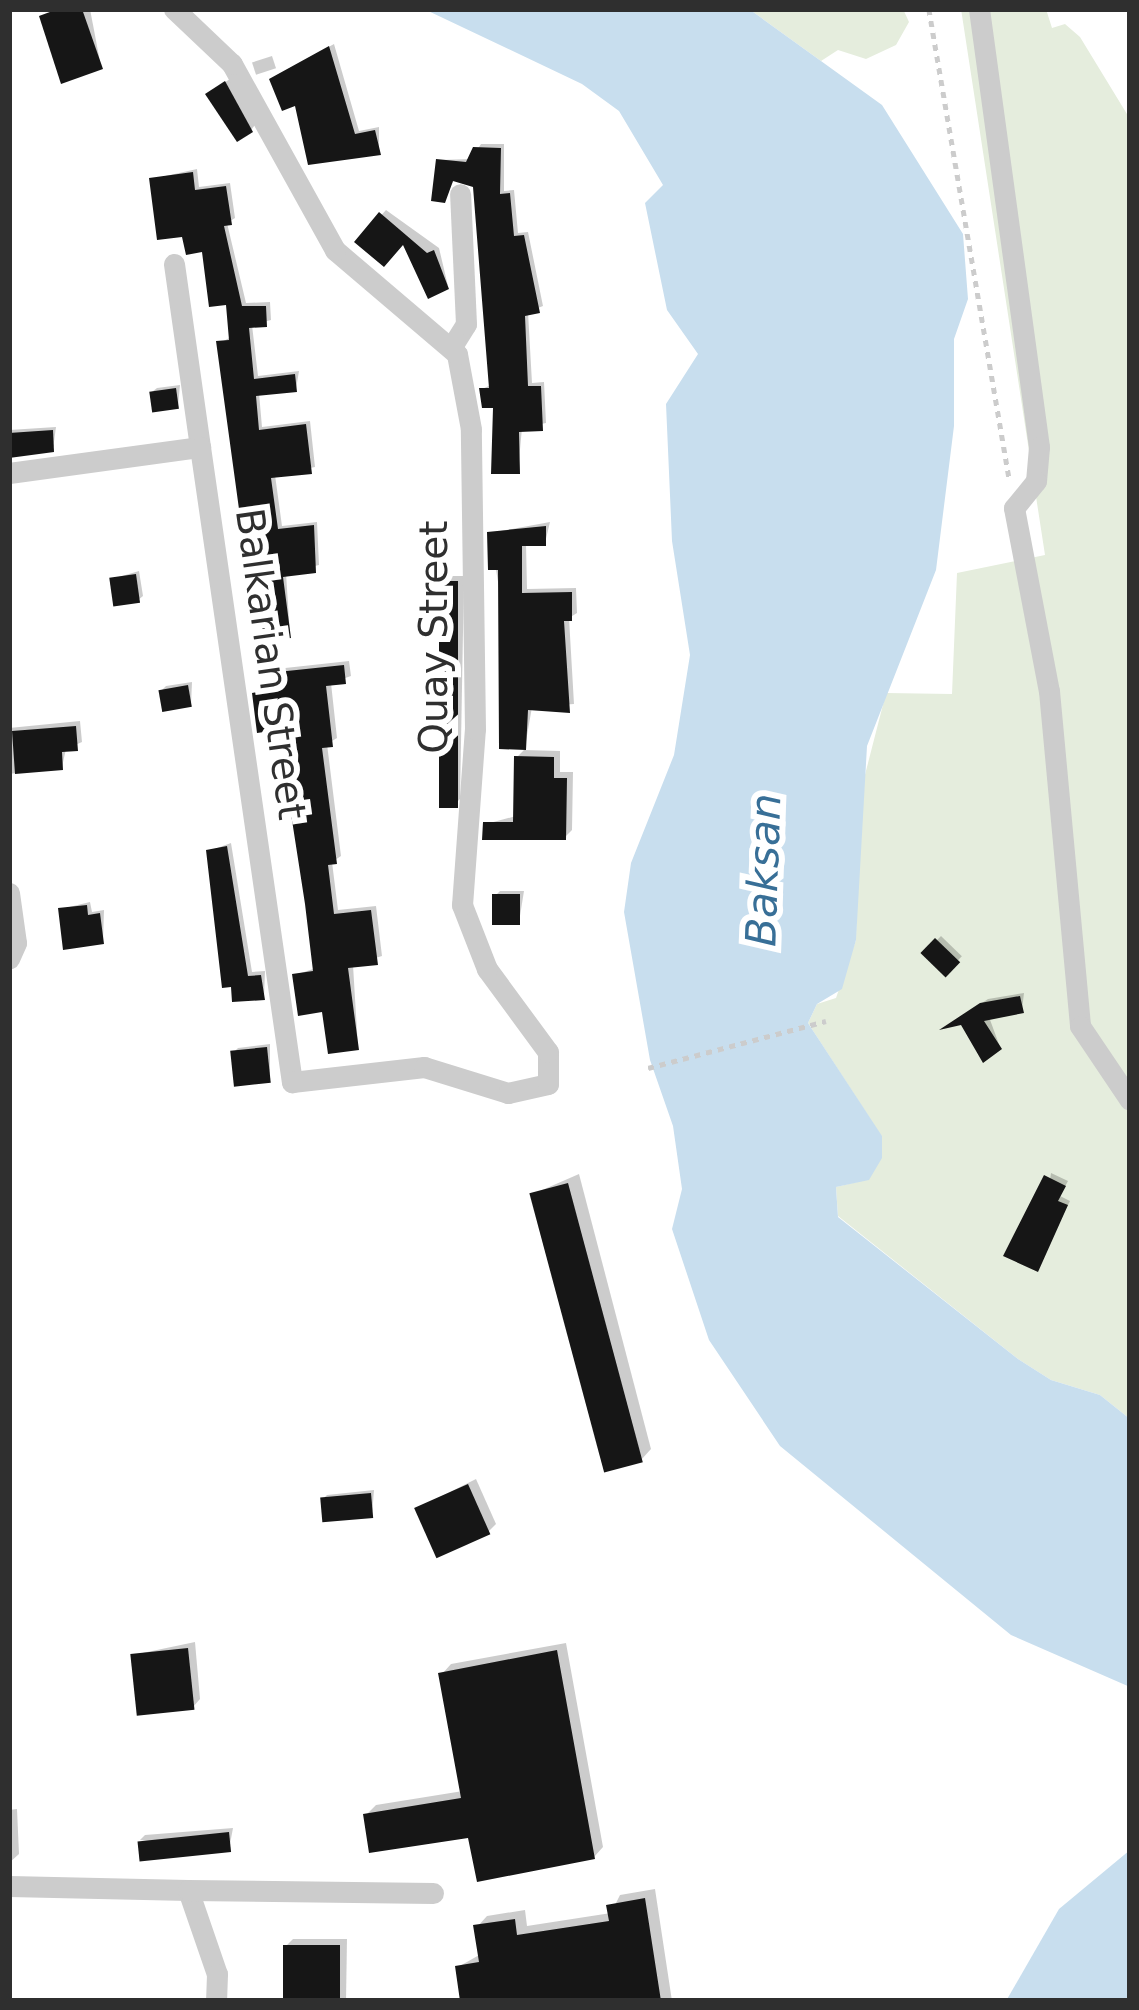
<!DOCTYPE html>
<style>
body{margin:0}
#map{position:relative;width:1139px;height:2010px;overflow:hidden;background:#fff;font-family:"DejaVu Sans",sans-serif}
div>[style]{position:absolute}
.green>*{inset:0;background:#e5eddd}
.water>*{inset:0;background:#c8deee}
.shadow>*{inset:0;background:#0003;transform-origin:0 0}
.building>*{inset:0;background:#161616;transform-origin:0 0}
.path>*{height:4.5px;margin-top:-2.25px;transform-origin:0;background:repeating-linear-gradient(90deg,#ccc 0 6px,transparent 0 12px)}
.minor>*{height:21px;margin:-10.5px;padding:0 10.5px;transform-origin:10.5px;border-radius:10.5px;background:#ccc}
span{translate:-50% -50%;white-space:nowrap;text-align:center;line-height:1.15;-webkit-text-stroke:12px #fff;paint-order:stroke}
.street-label{font-size:39px;color:#2f2f2f}
.water-label{font-size:42px;color:#386f97;font-style:italic}
.frame{position:absolute;inset:0;border:12px solid #2f2f2f;pointer-events:none}
</style>
<div id="map">
<div class="green">
<i style="clip-path:polygon(749px 9px,903px 9px,909px 22px,896px 45px,866px 59px,838px 50px,821px 61px)"></i>
<i style="clip-path:polygon(961px 9px,1046px 9px,1052px 28px,1065px 24px,1080px 37px,1130px 119px,1130px 1419px,1100px 1395px,1051px 1380px,1018px 1359px,838px 1216px,836px 1187px,857px 1182px,882px 1137px,808px 1023px,817px 1004px,836px 998px,856px 940px,858px 802px,886px 693px,952px 694px,957px 573px,1045px 555px)"></i>
</div>
<div class="water">
<i style="clip-path:polygon(424px 9px,749px 9px,882px 105px,963px 234px,968px 299px,954px 339px,954px 426px,936px 570px,867px 746px,856px 940px,842px 989px,817px 1004px,808px 1023px,882px 1136px,882px 1158px,869px 1180px,836px 1187px,838px 1217px,1018px 1359px,1051px 1380px,1100px 1395px,1130px 1419px,1130px 1687px,1011px 1635px,780px 1446px,709px 1340px,672px 1229px,682px 1189px,673px 1126px,650px 1060px,624px 912px,631px 863px,674px 755px,690px 655px,672px 541px,666px 404px,698px 354px,667px 310px,645px 203px,663px 185px,619px 111px,582px 84px)"></i>
<i style="clip-path:polygon(1130px 1850px,1130px 2001px,1006px 2001px,1059px 1909px)"></i>
</div>
<div class="shadow">
<i style="clip-path:polygon(56px 9px,90px 9px,101px 67px,42px 17px)"></i>
<i style="clip-path:polygon(334px 44px,359px 131px,379px 127px,379px 152px,297px 102px,277px 75px)"></i>
<i style="left:272px;top:56px;width:13px;height:21px;rotate:72deg"></i>
<i style="clip-path:polygon(230px 79px,255px 125px,251px 130px,213px 90px)"></i>
<i style="clip-path:polygon(481px 144px,504px 144px,504px 191px,514px 190px,518px 233px,528px 232px,543px 306px,528px 312px,532px 383px,544px 382px,546px 423px,522px 428px,518px 471px,496px 405px,482px 389px,491px 385px,476px 185px,455px 178px,444px 200px,439px 160px,471px 159px)"></i>
<i style="clip-path:polygon(197px 169px,199px 187px,230px 183px,235px 218px,227px 223px,246px 303px,270px 302px,271px 320px,252px 325px,258px 376px,299px 371px,296px 389px,259px 393px,262px 427px,310px 421px,315px 467px,275px 475px,282px 526px,317px 522px,319px 565px,286px 573px,290px 635px,220px 343px,231px 337px,228px 301px,204px 248px,185px 233px,152px 179px)"></i>
<i style="clip-path:polygon(386px 210px,439px 248px,448px 286px,404px 240px,358px 241px)"></i>
<i style="clip-path:polygon(180px 385px,178px 406px,152px 392px,157px 388px)"></i>
<i style="clip-path:polygon(56px 427px,53px 449px,9px 457px,9px 430px)"></i>
<i style="clip-path:polygon(550px 522px,545px 543px,526px 543px,527px 589px,576px 588px,577px 613px,569px 618px,574px 704px,532px 707px,525px 747px,490px 533px)"></i>
<i style="clip-path:polygon(139px 571px,143px 596px,138px 600px,112px 579px)"></i>
<i style="clip-path:polygon(449px 576px,464px 576px,460px 799px,453px 806px,442px 583px)"></i>
<i style="clip-path:polygon(349px 661px,351px 676px,331px 683px,337px 738px,327px 744px,341px 856px,332px 862px,338px 910px,376px 906px,382px 956px,353px 965px,358px 1047px,295px 975px,316px 968px,281px 726px,255px 694px,273px 687px,276px 669px)"></i>
<i style="clip-path:polygon(192px 682px,191px 705px,161px 691px,166px 686px)"></i>
<i style="clip-path:polygon(80px 721px,82px 742px,66px 749px,62px 767px,9px 774px,9px 728px)"></i>
<i style="clip-path:polygon(524px 750px,560px 751px,560px 772px,573px 772px,572px 830px,565px 837px,486px 824px,516px 816px,517px 757px)"></i>
<i style="clip-path:polygon(231px 843px,252px 972px,265px 971px,264px 997px,235px 999px,209px 851px)"></i>
<i style="clip-path:polygon(500px 891px,524px 891px,519px 922px,495px 896px)"></i>
<i style="clip-path:polygon(90px 902px,92px 912px,104px 910px,103px 942px,61px 909px)"></i>
<i style="left:941px;top:936px;width:29px;height:24px;rotate:44deg"></i>
<i style="clip-path:polygon(1024px 993px,1022px 1010px,989px 1017px,1000px 1047px,962px 1022px,949px 1025px,988px 999px)"></i>
<i style="clip-path:polygon(270px 1044px,270px 1080px,233px 1053px,238px 1048px)"></i>
<i style="clip-path:polygon(1051px 1173px,1068px 1181px,1060px 1196px,1070px 1201px,1037px 1268px)"></i>
<i style="clip-path:polygon(579px 1174px,651px 1449px,641px 1460px,533px 1194px)"></i>
<i style="clip-path:polygon(476px 1479px,496px 1524px,488px 1532px,418px 1508px)"></i>
<i style="clip-path:polygon(374px 1490px,372px 1516px,323px 1499px,327px 1495px)"></i>
<i style="clip-path:polygon(195px 1642px,200px 1699px,193px 1707px,133px 1655px)"></i>
<i style="clip-path:polygon(566px 1643px,603px 1847px,594px 1857px,366px 1815px,376px 1805px,463px 1791px,442px 1674px,451px 1664px)"></i>
<i style="clip-path:polygon(17px 1809px,19px 1854px,9px 1863px,9px 1810px)"></i>
<i style="clip-path:polygon(233px 1828px,229px 1849px,140px 1840px,145px 1835px)"></i>
<i style="clip-path:polygon(655px 1889px,672px 2001px,463px 2001px,458px 1967px,481px 1954px,477px 1927px,487px 1916px,525px 1910px,527px 1926px,611px 1913px,620px 1895px)"></i>
<i style="clip-path:polygon(293px 1939px,347px 1939px,346px 2001px,285px 2001px,286px 1946px)"></i>
</div>
<div class="building">
<i style="clip-path:polygon(58px 9px,82px 9px,103px 69px,61px 84px,39px 16px)"></i>
<i style="clip-path:polygon(329px 46px,355px 134px,375px 130px,381px 155px,308px 165px,295px 106px,282px 111px,269px 79px)"></i>
<i style="clip-path:polygon(225px 81px,253px 132px,237px 142px,205px 94px)"></i>
<i style="clip-path:polygon(473px 147px,501px 148px,500px 194px,510px 193px,514px 236px,524px 235px,540px 313px,525px 316px,528px 386px,541px 386px,543px 431px,519px 432px,520px 474px,491px 474px,493px 408px,482px 408px,479px 388px,489px 388px,473px 187px,453px 181px,445px 203px,431px 201px,436px 159px,466px 162px)"></i>
<i style="clip-path:polygon(193px 172px,195px 190px,226px 186px,232px 225px,224px 226px,242px 306px,266px 306px,267px 327px,249px 328px,254px 379px,295px 374px,297px 392px,256px 396px,259px 430px,306px 424px,312px 474px,271px 478px,278px 529px,314px 525px,316px 573px,283px 577px,291px 638px,264px 642px,262px 625px,255px 626px,216px 341px,229px 340px,226px 305px,209px 307px,202px 252px,186px 255px,182px 237px,157px 240px,149px 178px)"></i>
<i style="clip-path:polygon(379px 212px,427px 253px,434px 250px,449px 289px,428px 299px,403px 245px,384px 267px,354px 242px)"></i>
<i style="left:176px;top:388px;width:21px;height:27px;rotate:82deg"></i>
<i style="clip-path:polygon(53px 430px,54px 452px,9px 458px,9px 433px)"></i>
<i style="clip-path:polygon(546px 526px,546px 546px,522px 546px,522px 593px,572px 592px,572px 621px,564px 621px,570px 713px,528px 710px,526px 750px,499px 749px,498px 570px,488px 570px,487px 532px)"></i>
<i style="left:136px;top:574px;width:29px;height:27px;rotate:82deg"></i>
<i style="left:439px;top:581px;width:19px;height:227px"></i>
<i style="clip-path:polygon(344px 665px,346px 684px,326px 686px,333px 747px,322px 748px,337px 864px,328px 865px,334px 914px,371px 910px,378px 965px,348px 968px,359px 1050px,328px 1054px,322px 1012px,298px 1016px,292px 974px,313px 971px,305px 904px,278px 730px,257px 733px,252px 693px,270px 690px,268px 673px)"></i>
<i style="left:188px;top:685px;width:22px;height:30px;rotate:80deg"></i>
<i style="clip-path:polygon(76px 726px,78px 751px,62px 752px,63px 770px,15px 774px,12px 731px)"></i>
<i style="clip-path:polygon(514px 756px,554px 757px,554px 778px,567px 778px,566px 840px,482px 840px,483px 822px,513px 822px)"></i>
<i style="clip-path:polygon(227px 846px,248px 976px,261px 975px,265px 1000px,232px 1002px,231px 987px,222px 988px,206px 850px)"></i>
<i style="left:520px;top:894px;width:31px;height:28px;rotate:90deg"></i>
<i style="clip-path:polygon(87px 905px,88px 915px,100px 913px,104px 944px,63px 950px,58px 908px)"></i>
<i style="left:935px;top:938px;width:35px;height:21px;rotate:44deg"></i>
<i style="clip-path:polygon(1020px 996px,1024px 1013px,984px 1021px,1002px 1049px,983px 1063px,961px 1025px,939px 1030px,980px 1003px)"></i>
<i style="left:267px;top:1047px;width:36px;height:37px;rotate:84deg"></i>
<i style="clip-path:polygon(1044px 1175px,1066px 1186px,1058px 1201px,1068px 1205px,1038px 1272px,1003px 1256px)"></i>
<i style="left:568px;top:1183px;width:289px;height:40px;rotate:75deg"></i>
<i style="left:468px;top:1484px;width:55px;height:59px;rotate:66deg"></i>
<i style="left:371px;top:1493px;width:25px;height:51px;rotate:85deg"></i>
<i style="left:188px;top:1648px;width:62px;height:58px;rotate:84deg"></i>
<i style="clip-path:polygon(557px 1650px,595px 1859px,477px 1882px,468px 1838px,369px 1853px,363px 1814px,461px 1798px,438px 1673px)"></i>
<i style="left:229px;top:1832px;width:20px;height:92px;rotate:84deg"></i>
<i style="clip-path:polygon(645px 1898px,661px 2001px,460px 2001px,455px 1966px,479px 1962px,473px 1925px,515px 1919px,517px 1935px,609px 1921px,606px 1905px)"></i>
<i style="left:283px;top:1945px;width:57px;height:56px"></i>
</div>
<div class="path">
<i style="left:929px;top:9px;width:477px;rotate:80.3deg"></i>
<i style="left:648px;top:1068px;width:184px;rotate:-14.8deg"></i>
</div>
<div class="minor">
<i style="left:979px;top:9px;width:442px;rotate:82.2deg"></i>
<i style="left:1039px;top:447px;width:34px;rotate:95deg"></i>
<i style="left:1036px;top:481px;width:35px;rotate:129deg"></i>
<i style="left:1014px;top:508px;width:186px;rotate:79.2deg"></i>
<i style="left:1049px;top:691px;width:336px;rotate:84.7deg"></i>
<i style="left:1080px;top:1026px;width:89px;rotate:56deg"></i>
<i style="left:174px;top:264px;width:185px;rotate:81.9deg"></i>
<i style="left:451px;top:348px;width:28px;rotate:-58deg"></i>
<i style="left:466px;top:324px;width:130px;rotate:-92.6deg"></i>
<i style="left:9px;top:473px;width:193px;rotate:-7.8deg"></i>
<i style="left:200px;top:447px;width:642px;rotate:81.76deg"></i>
<i style="left:292px;top:1082px;width:133px;rotate:-6.5deg"></i>
<i style="left:424px;top:1067px;width:88px;rotate:17.2deg"></i>
<i style="left:508px;top:1093px;width:41px;rotate:-12.7deg"></i>
<i style="left:548px;top:1084px;width:32px;rotate:-90deg"></i>
<i style="left:548px;top:1052px;width:103px;rotate:-126.3deg"></i>
<i style="left:487px;top:969px;width:69px;rotate:-111.3deg"></i>
<i style="left:462px;top:905px;width:176px;rotate:-85.8deg"></i>
<i style="left:475px;top:729px;width:300px;rotate:-90.8deg"></i>
<i style="left:471px;top:429px;width:76px;rotate:-100.6deg"></i>
<i style="left:457px;top:354px;width:160px;rotate:-139.6deg"></i>
<i style="left:335px;top:250px;width:213px;rotate:-119deg"></i>
<i style="left:232px;top:64px;width:80px;rotate:-136.5deg"></i>
<i style="left:9px;top:893px;width:50px;rotate:82deg"></i>
<i style="left:16px;top:943px;width:17px;rotate:114deg"></i>
<i style="left:9px;top:1886px;width:179px;rotate:1.3deg"></i>
<i style="left:188px;top:1890px;width:89px;rotate:71deg"></i>
<i style="left:217px;top:1974px;width:27px;rotate:92deg"></i>
<i style="left:188px;top:1890px;width:245px;rotate:0.7deg"></i>
</div>
<div class="street-label">
<span style="left:434px;top:637px;rotate:-90deg">Quay Street</span>
<span style="left:270px;top:664px;rotate:82deg">Balkarian Street</span>
</div>
<div class="water-label">
<span style="left:764px;top:870px;rotate:-88deg">Baksan</span>
</div>
<div class="frame"></div>
</div>
